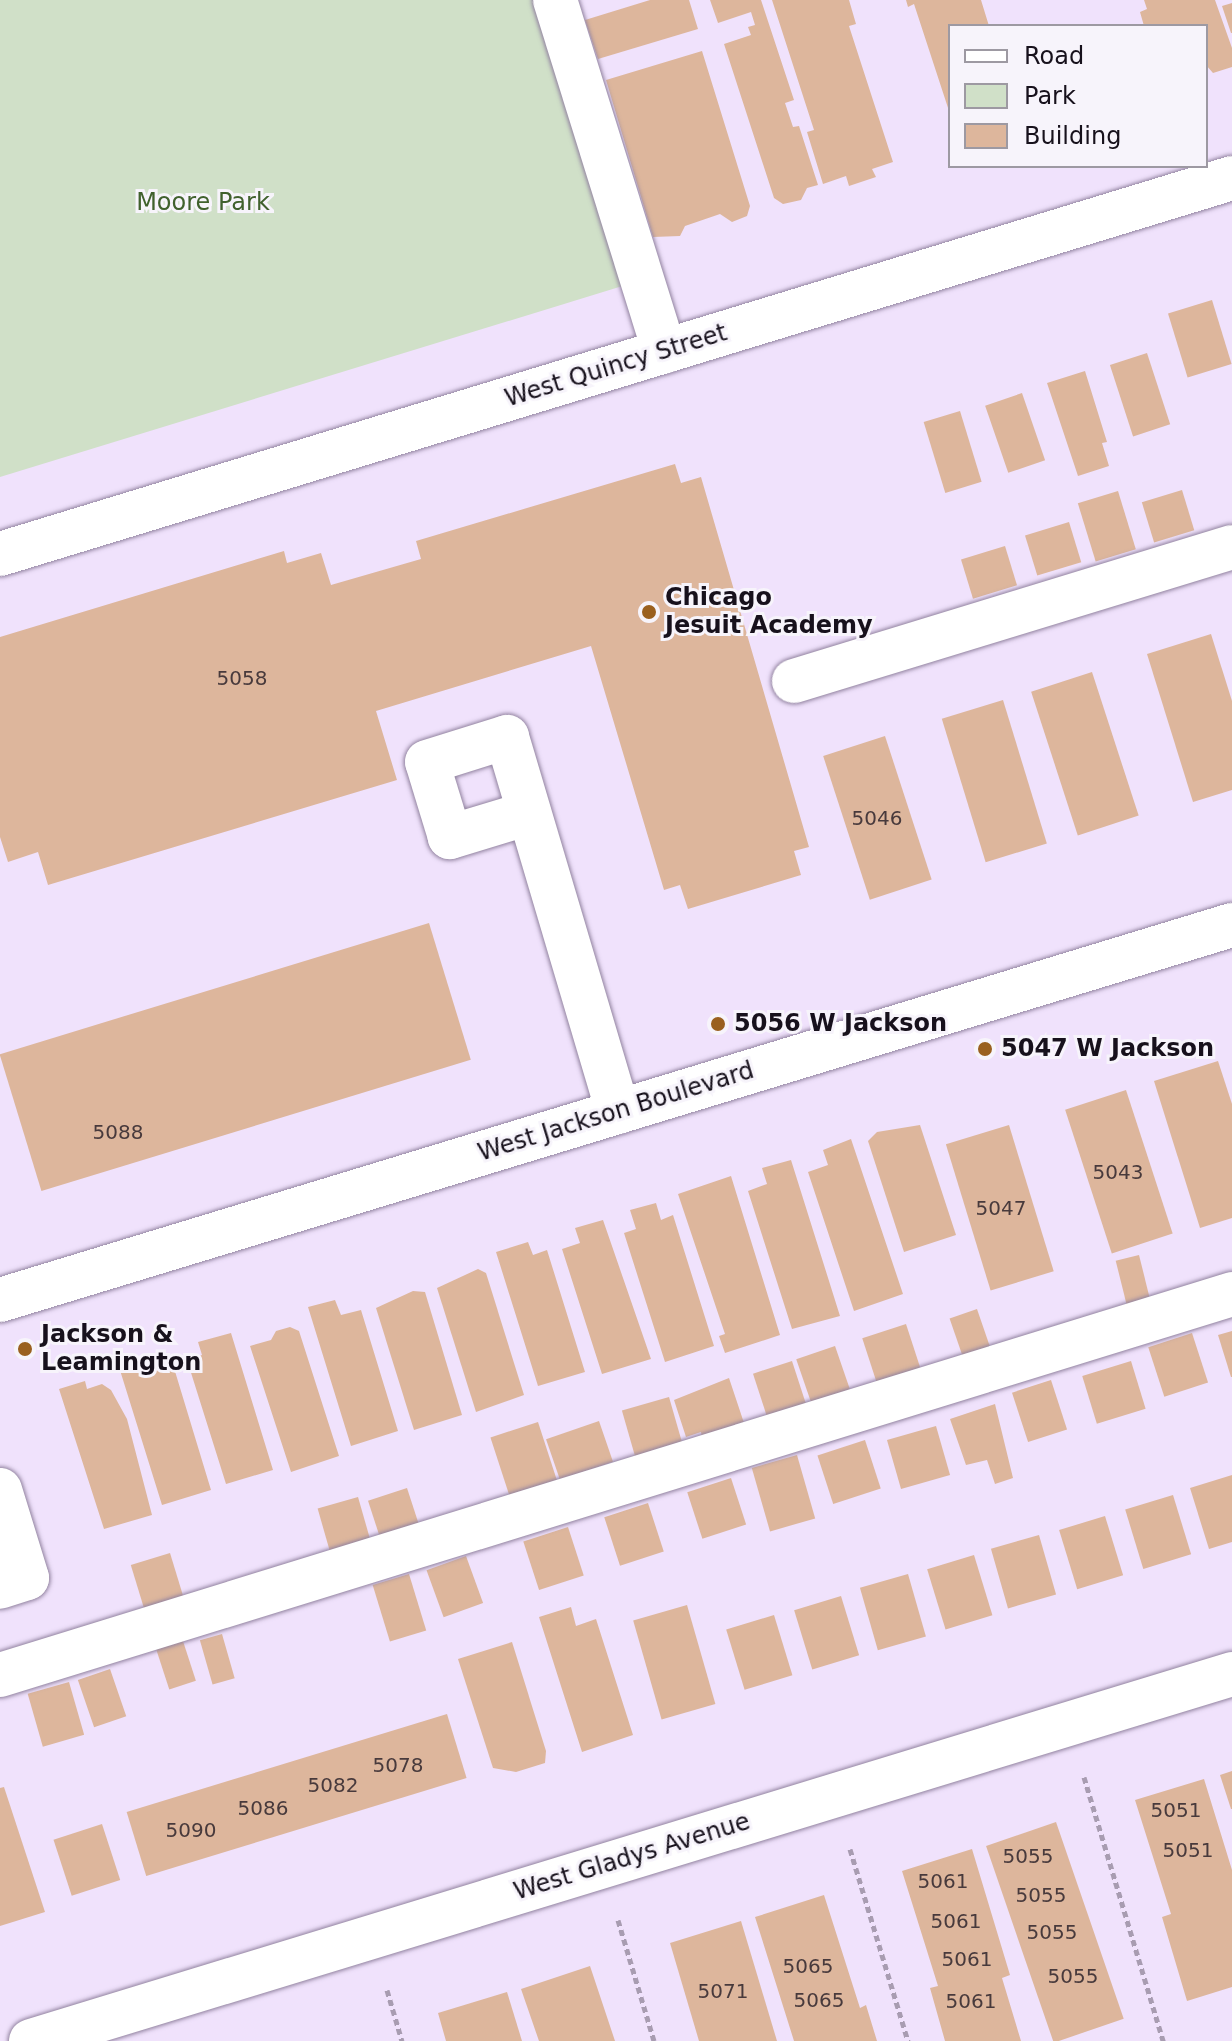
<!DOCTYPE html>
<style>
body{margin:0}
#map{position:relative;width:1232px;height:2041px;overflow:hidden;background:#f0e2fc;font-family:"DejaVu Sans",sans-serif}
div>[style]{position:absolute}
.green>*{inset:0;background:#d0e0c8}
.building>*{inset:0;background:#ddb69c;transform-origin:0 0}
.path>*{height:5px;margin-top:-2.5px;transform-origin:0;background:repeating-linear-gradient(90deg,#a89cb1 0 6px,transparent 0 10px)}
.roads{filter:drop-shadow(0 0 2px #9283a0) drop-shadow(0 0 2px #9283a0)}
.minor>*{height:44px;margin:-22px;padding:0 22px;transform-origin:22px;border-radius:22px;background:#fff}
.dots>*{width:22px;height:22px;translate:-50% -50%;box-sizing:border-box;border:4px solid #f7f4fb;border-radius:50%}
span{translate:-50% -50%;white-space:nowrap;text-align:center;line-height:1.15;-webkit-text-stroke:6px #f7f4fb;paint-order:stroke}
.number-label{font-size:20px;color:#483a3c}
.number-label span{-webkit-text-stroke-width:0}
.park-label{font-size:24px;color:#40612d}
.street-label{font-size:24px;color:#17111c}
.poi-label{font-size:24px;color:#17111c;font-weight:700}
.left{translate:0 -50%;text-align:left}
.legend{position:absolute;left:948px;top:24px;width:260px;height:144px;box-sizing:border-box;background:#f7f4fb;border:2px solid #9d99a2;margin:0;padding:10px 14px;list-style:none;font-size:24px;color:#17111c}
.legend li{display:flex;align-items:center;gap:16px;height:40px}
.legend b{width:40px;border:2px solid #9d99a2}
</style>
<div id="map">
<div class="green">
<i style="clip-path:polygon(0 0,541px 0,629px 284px,0 477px)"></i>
</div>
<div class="building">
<i style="clip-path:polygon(650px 0,689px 0,698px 29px,598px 59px,585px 20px)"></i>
<i style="clip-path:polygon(710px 0,761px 0,794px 100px,785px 103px,793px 127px,799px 126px,818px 185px,807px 188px,801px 200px,783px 204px,774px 198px,724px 44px,751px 35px,748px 27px,755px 25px,751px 12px,718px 23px)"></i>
<i style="clip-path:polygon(772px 0,849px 0,856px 24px,849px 26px,893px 162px,872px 169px,876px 177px,849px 186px,846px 176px,823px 184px,807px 132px,814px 130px)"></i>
<i style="clip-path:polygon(906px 0,981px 0,989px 26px,950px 26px,950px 114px,914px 4px,908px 7px)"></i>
<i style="clip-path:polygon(1144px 0,1215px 0,1232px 48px,1232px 67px,1213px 73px,1206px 65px,1206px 26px,1144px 26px,1140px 12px,1147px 9px)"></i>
<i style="clip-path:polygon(1232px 3px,1232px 33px,1231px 33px,1222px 6px)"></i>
<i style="clip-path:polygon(702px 51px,750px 206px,747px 216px,732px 222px,720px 214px,685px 226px,680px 236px,653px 237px,606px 80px)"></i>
<i style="left:1212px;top:300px;width:67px;height:46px;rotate:73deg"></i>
<i style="left:1147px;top:353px;width:75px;height:39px;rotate:72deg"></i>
<i style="clip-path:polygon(1085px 371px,1107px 442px,1102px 443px,1109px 466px,1078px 476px,1047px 383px)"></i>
<i style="left:1022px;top:393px;width:71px;height:39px;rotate:71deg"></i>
<i style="left:960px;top:411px;width:74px;height:38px;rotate:73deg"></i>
<i style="clip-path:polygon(675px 464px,681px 483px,701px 477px,809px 847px,794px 851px,801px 875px,688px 909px,680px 885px,664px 890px,591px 646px,376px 711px,397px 780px,48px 885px,38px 852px,8px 862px,0 837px,0 637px,284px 551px,287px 563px,321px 553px,331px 585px,421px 559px,416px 541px)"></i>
<i style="left:1182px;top:490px;width:42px;height:42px;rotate:73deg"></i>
<i style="left:1118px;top:491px;width:61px;height:42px;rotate:73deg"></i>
<i style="left:1069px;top:522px;width:42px;height:46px;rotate:73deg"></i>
<i style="left:1005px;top:546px;width:41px;height:46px;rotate:73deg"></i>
<i style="clip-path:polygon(1211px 634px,1232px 701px,1232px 790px,1193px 802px,1147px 654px)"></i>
<i style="left:1092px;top:672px;width:151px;height:64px;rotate:72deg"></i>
<i style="left:1003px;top:700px;width:150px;height:64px;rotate:73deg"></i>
<i style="left:885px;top:736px;width:151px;height:65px;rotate:72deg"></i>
<i style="left:429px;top:923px;width:143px;height:449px;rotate:73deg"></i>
<i style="clip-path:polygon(1218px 1061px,1232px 1104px,1232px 1218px,1200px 1228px,1154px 1081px)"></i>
<i style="left:1126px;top:1090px;width:151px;height:64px;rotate:72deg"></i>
<i style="clip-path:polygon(920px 1125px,956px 1235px,904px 1252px,868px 1141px,877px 1132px)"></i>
<i style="left:1009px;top:1125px;width:153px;height:66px;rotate:73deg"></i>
<i style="clip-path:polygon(851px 1139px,903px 1294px,854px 1311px,808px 1172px,828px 1165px,823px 1150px)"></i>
<i style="clip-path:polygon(791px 1160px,840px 1316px,792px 1329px,748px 1191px,767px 1184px,762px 1168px)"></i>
<i style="clip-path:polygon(731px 1176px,780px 1335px,725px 1353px,719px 1336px,725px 1334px,678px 1194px)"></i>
<i style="clip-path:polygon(656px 1203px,661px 1220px,673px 1215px,714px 1346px,665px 1362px,624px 1233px,636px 1229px,630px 1210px)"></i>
<i style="clip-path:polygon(603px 1220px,651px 1359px,602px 1374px,562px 1249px,580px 1243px,575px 1228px)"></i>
<i style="clip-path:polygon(528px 1242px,533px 1255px,547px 1250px,585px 1372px,538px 1386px,496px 1252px)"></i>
<i style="left:1139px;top:1255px;width:46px;height:24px;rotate:76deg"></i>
<i style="clip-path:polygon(478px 1269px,486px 1273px,524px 1395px,476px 1412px,437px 1288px)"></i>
<i style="clip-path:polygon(413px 1291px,425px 1292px,462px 1415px,414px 1430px,376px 1308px)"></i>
<i style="clip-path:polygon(335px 1300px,341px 1315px,361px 1310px,398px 1431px,351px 1446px,308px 1307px)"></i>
<i style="left:977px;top:1309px;width:43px;height:29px;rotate:71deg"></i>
<i style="left:906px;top:1324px;width:49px;height:46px;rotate:72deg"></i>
<i style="clip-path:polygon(290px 1327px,299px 1331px,339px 1456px,291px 1472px,250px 1346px,271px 1340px,276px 1331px)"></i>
<i style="clip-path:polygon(1232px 1331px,1232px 1377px,1231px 1377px,1218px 1335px)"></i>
<i style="clip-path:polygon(231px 1333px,273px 1470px,226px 1484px,187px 1360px,202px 1355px,198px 1342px)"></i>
<i style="left:1192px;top:1333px;width:52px;height:46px;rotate:72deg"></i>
<i style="left:835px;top:1346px;width:46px;height:41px;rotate:71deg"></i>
<i style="clip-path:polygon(155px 1356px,160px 1372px,174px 1368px,211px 1490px,162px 1505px,119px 1367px)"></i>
<i style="left:792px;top:1361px;width:45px;height:41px;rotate:72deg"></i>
<i style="left:1131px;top:1361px;width:50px;height:51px;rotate:73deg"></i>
<i style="clip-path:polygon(729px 1378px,744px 1423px,702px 1437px,701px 1432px,686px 1437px,674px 1400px)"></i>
<i style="left:1051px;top:1380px;width:52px;height:41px;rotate:72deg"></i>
<i style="clip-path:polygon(85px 1381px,87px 1389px,102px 1384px,111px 1390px,127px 1419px,152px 1515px,104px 1529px,59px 1389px)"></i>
<i style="left:669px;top:1397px;width:50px;height:49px;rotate:74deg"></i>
<i style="clip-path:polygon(995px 1404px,1013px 1478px,995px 1484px,987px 1460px,966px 1465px,950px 1419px)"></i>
<i style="left:599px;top:1421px;width:43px;height:56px;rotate:71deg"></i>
<i style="left:538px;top:1422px;width:63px;height:50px;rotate:72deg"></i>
<i style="left:936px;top:1426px;width:51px;height:51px;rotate:74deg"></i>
<i style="left:865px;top:1440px;width:51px;height:50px;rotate:72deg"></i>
<i style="left:797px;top:1455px;width:66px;height:47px;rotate:74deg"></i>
<i style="clip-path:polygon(1232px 1475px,1232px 1542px,1209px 1549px,1190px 1488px)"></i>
<i style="left:731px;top:1478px;width:49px;height:46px;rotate:72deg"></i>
<i style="left:407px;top:1488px;width:39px;height:41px;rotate:72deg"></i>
<i style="left:1173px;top:1495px;width:62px;height:50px;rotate:73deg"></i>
<i style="left:358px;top:1497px;width:46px;height:42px;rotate:74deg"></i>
<i style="left:648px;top:1503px;width:51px;height:46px;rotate:72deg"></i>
<i style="left:1105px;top:1516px;width:62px;height:48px;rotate:73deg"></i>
<i style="left:568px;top:1527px;width:51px;height:47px;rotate:72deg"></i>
<i style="left:1039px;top:1535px;width:62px;height:50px;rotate:74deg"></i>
<i style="left:170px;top:1553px;width:47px;height:41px;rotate:73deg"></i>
<i style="left:974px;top:1555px;width:63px;height:49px;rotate:73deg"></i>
<i style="left:466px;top:1556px;width:50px;height:42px;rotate:70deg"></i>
<i style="left:409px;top:1574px;width:59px;height:38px;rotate:73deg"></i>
<i style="left:908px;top:1574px;width:65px;height:50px;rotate:74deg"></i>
<i style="left:841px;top:1596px;width:62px;height:49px;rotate:73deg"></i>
<i style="left:687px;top:1605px;width:103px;height:56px;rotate:74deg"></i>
<i style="clip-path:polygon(571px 1607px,576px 1626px,596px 1619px,633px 1735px,582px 1752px,539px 1617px)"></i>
<i style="left:774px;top:1615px;width:63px;height:50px;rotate:73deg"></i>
<i style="left:222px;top:1634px;width:46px;height:23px;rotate:74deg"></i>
<i style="left:182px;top:1638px;width:45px;height:28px;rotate:72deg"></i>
<i style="clip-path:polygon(512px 1642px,546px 1751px,545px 1763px,516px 1772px,493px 1768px,458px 1659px)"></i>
<i style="left:110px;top:1669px;width:50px;height:34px;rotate:71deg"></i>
<i style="left:69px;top:1682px;width:55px;height:43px;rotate:74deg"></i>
<i style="left:447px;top:1714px;width:67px;height:335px;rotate:73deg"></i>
<i style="clip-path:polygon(1232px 1771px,1232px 1809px,1231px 1809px,1220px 1775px)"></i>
<i style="clip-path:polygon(1204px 1779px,1232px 1870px,1232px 1987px,1187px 2001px,1162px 1917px,1171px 1914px,1135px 1800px)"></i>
<i style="clip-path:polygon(4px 1787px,45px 1912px,0 1926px,0 1788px)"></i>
<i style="left:1056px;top:1822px;width:208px;height:74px;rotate:71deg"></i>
<i style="left:102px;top:1824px;width:59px;height:51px;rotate:72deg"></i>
<i style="clip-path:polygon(972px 1849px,1010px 1975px,1002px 1978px,1021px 2041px,945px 2041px,930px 1988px,938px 1986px,902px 1871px)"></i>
<i style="clip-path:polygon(824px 1895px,860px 2008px,866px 2005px,877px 2041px,794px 2041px,755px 1917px)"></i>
<i style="clip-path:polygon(741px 1921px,777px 2041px,699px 2041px,670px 1943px)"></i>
<i style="clip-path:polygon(590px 1966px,615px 2041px,539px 2041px,521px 1989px)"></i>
<i style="clip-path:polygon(507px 1992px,522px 2041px,446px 2041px,438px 2013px)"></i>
</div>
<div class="path">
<i style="left:1084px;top:1777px;width:276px;rotate:73.3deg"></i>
<i style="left:850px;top:1849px;width:201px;rotate:73.2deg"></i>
<i style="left:618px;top:1920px;width:126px;rotate:73.4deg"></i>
<i style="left:387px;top:1990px;width:53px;rotate:73.6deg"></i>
</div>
<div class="roads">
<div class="minor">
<i style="left:555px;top:0;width:368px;rotate:72.7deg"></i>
<i style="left:0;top:554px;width:1288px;rotate:-16.97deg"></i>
<i style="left:794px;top:681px;width:458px;rotate:-17deg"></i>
<i style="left:529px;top:813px;width:83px;rotate:163.1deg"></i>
<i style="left:450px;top:837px;width:78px;rotate:-107deg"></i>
<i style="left:427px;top:762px;width:84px;rotate:-17.4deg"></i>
<i style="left:507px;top:737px;width:391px;rotate:73.5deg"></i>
<i style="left:0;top:1300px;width:1288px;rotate:-16.93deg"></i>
<i style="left:0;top:1490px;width:92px;rotate:72.9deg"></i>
<i style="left:27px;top:1578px;width:28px;rotate:162deg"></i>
<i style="left:0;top:1675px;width:1290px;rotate:-17.18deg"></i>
<i style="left:31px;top:2041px;width:1256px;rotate:-16.99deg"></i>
</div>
</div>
<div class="dots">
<i style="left:649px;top:612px;background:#9a601f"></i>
<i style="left:718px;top:1024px;background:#9a601f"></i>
<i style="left:985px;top:1049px;background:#9a601f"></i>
<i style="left:25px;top:1349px;background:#9a601f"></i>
</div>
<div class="number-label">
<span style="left:242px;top:678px">5058</span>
<span style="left:877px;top:818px">5046</span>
<span style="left:118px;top:1132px">5088</span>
<span style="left:1118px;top:1172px">5043</span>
<span style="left:1001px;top:1208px">5047</span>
<span style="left:398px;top:1765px">5078</span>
<span style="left:333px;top:1785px">5082</span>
<span style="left:263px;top:1808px">5086</span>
<span style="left:1176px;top:1810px">5051</span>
<span style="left:191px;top:1830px">5090</span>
<span style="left:1188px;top:1850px">5051</span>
<span style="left:1028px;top:1856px">5055</span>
<span style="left:943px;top:1881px">5061</span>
<span style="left:1041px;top:1895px">5055</span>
<span style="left:956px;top:1921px">5061</span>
<span style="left:1052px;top:1932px">5055</span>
<span style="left:967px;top:1959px">5061</span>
<span style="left:808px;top:1966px">5065</span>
<span style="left:1073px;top:1976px">5055</span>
<span style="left:723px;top:1991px">5071</span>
<span style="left:819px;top:2000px">5065</span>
<span style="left:971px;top:2001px">5061</span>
</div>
<div class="park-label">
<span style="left:203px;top:203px">Moore Park</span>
</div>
<div class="street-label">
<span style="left:616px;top:366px;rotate:-17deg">West Quincy Street</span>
<span style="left:616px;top:1112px;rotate:-17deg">West Jackson Boulevard</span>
<span style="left:632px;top:1857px;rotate:-17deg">West Gladys Avenue</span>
</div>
<div class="poi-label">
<span class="left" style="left:665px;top:612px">Chicago<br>Jesuit Academy</span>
<span class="left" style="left:734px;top:1024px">5056 W Jackson</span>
<span class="left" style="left:1001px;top:1049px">5047 W Jackson</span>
<span class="left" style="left:41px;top:1349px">Jackson &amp;<br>Leamington</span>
</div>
<ul class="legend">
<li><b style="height:10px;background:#fff"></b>Road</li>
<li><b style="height:22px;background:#d0e0c8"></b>Park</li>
<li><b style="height:22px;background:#ddb69c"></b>Building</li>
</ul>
</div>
